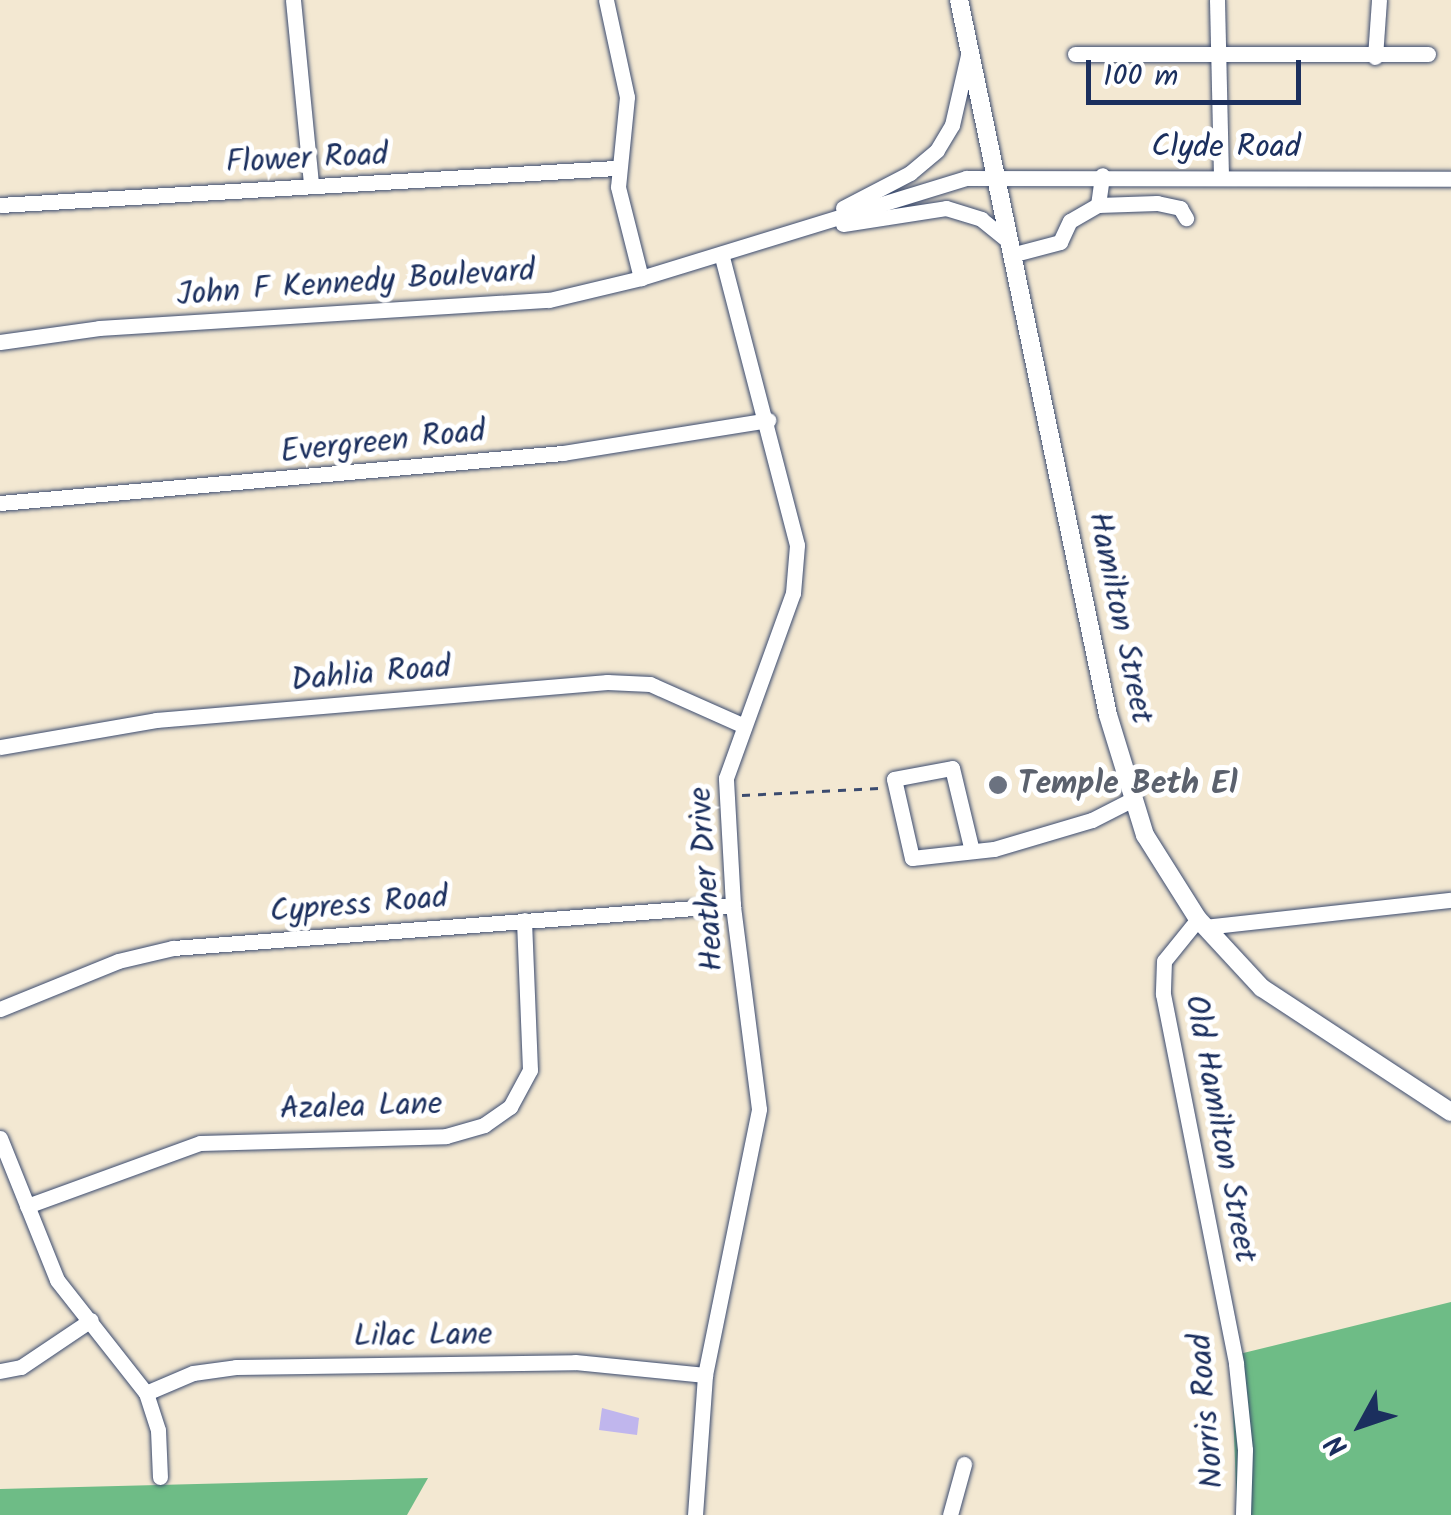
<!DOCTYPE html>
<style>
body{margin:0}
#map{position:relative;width:1451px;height:1515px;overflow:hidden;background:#f3e8d2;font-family:Kalam,sans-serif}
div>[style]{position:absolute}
.forest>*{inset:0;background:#6ebc86}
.building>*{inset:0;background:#c0b6ed}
.path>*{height:2.5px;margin-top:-1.25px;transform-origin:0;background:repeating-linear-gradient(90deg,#3b4b6f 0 8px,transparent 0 16px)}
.roads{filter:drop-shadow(0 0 2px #3b4b6f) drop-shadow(0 0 2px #3b4b6f)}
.minor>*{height:15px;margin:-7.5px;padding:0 7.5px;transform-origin:7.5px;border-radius:7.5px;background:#fff}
.major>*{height:18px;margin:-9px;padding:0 9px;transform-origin:9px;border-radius:9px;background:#fff}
.dots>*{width:28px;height:28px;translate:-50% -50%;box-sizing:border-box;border:5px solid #fff;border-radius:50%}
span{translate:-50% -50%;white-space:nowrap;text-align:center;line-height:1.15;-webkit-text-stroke:10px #fff;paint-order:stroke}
.street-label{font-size:32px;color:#1b2f5e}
.worship-label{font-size:32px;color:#5b616d;font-weight:700}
.left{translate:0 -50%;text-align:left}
.north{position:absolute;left:1311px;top:1375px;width:100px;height:100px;-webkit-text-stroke:8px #fff;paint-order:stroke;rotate:230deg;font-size:28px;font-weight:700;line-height:40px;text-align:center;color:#1b2f5e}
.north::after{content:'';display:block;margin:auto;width:35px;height:45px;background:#1b2f5e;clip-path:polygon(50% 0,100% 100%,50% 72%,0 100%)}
.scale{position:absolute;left:1086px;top:60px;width:215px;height:45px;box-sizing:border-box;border:5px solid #1b2f5e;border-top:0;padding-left:12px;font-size:30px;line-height:35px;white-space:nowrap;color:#1b2f5e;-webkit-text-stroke:8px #fff;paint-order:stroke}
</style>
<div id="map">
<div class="forest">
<i style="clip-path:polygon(1451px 1302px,1451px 1515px,1237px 1515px,1231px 1356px)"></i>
<i style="clip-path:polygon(428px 1478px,407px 1515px,0 1515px,0 1489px)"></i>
</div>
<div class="building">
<i style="clip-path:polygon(602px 1408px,639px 1418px,637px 1435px,599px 1430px)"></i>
</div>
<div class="path">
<i style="left:742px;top:795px;width:137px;rotate:-2.9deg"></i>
</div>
<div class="roads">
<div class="minor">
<i style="left:293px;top:0;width:186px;rotate:84.4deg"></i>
<i style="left:606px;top:0;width:99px;rotate:77.8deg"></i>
<i style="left:627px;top:97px;width:90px;rotate:95.7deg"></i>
<i style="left:618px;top:187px;width:94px;rotate:75.8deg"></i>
<i style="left:1217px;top:0;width:175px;rotate:88.7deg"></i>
<i style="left:1075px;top:54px;width:353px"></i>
<i style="left:1375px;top:57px;width:57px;rotate:-86deg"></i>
<i style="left:0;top:205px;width:616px;rotate:-3.44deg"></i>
<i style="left:1098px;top:205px;width:59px;rotate:-1.9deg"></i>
<i style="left:1157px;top:203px;width:24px;rotate:12deg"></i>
<i style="left:1180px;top:208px;width:12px;rotate:59deg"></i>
<i style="left:843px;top:208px;width:76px;rotate:-27.6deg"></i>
<i style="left:910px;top:173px;width:35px;rotate:-40deg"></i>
<i style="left:937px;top:150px;width:29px;rotate:-59deg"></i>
<i style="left:952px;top:125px;width:76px;rotate:-77.1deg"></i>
<i style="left:843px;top:224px;width:104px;rotate:-8.8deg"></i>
<i style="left:946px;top:208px;width:37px;rotate:17deg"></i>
<i style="left:981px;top:219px;width:35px;rotate:39deg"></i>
<i style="left:1011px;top:255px;width:51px;rotate:-14.9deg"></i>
<i style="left:1060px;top:242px;width:23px;rotate:-65deg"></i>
<i style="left:1070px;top:221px;width:32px;rotate:-30deg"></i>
<i style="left:1098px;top:205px;width:30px;rotate:-82deg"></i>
<i style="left:0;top:342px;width:100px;rotate:-8deg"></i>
<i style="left:99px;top:328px;width:451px;rotate:-3.6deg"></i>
<i style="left:549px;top:300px;width:95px;rotate:-13.4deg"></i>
<i style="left:641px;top:278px;width:340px;rotate:-17.1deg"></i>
<i style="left:966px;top:178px;width:485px;rotate:0.1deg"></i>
<i style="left:0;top:503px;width:565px;rotate:-5.08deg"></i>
<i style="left:563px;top:453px;width:208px;rotate:-9.1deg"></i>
<i style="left:0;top:747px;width:158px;rotate:-9.8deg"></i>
<i style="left:156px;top:720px;width:453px;rotate:-4.8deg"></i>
<i style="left:607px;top:682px;width:43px;rotate:2.7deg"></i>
<i style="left:650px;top:684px;width:98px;rotate:24deg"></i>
<i style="left:971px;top:847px;width:81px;rotate:-103.5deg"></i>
<i style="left:952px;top:768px;width:59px;rotate:169.3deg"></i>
<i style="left:894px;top:779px;width:81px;rotate:77.2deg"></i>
<i style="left:912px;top:858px;width:82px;rotate:-6.3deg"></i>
<i style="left:994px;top:849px;width:102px;rotate:-16.5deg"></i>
<i style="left:1092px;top:820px;width:44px;rotate:-27.1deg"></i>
<i style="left:1198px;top:919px;width:54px;rotate:129deg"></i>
<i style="left:1164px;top:961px;width:33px;rotate:92deg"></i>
<i style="left:1163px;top:994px;width:377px;rotate:78.8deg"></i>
<i style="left:1236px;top:1364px;width:86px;rotate:84deg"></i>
<i style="left:1245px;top:1450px;width:65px;rotate:91.8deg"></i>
<i style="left:1205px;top:927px;width:247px;rotate:-6.3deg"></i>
<i style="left:0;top:1009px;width:127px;rotate:-22.1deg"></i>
<i style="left:118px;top:961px;width:57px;rotate:-13.3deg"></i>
<i style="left:173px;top:948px;width:562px;rotate:-4.39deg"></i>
<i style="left:0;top:1138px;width:153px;rotate:68.1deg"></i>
<i style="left:57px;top:1280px;width:144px;rotate:51.8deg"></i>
<i style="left:146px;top:1393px;width:39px;rotate:72deg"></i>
<i style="left:158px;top:1430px;width:47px;rotate:87.6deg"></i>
<i style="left:27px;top:1206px;width:184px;rotate:-20deg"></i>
<i style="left:200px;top:1143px;width:246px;rotate:-1.6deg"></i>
<i style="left:446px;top:1136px;width:40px;rotate:-16deg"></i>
<i style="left:484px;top:1125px;width:32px;rotate:-35deg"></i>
<i style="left:510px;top:1107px;width:42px;rotate:-61.6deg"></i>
<i style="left:530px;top:1070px;width:150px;rotate:-92.3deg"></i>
<i style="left:0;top:1371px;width:21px;rotate:-11deg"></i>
<i style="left:21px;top:1367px;width:84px;rotate:-33.9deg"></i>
<i style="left:146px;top:1393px;width:51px;rotate:-23.1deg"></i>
<i style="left:193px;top:1373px;width:43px;rotate:-7.9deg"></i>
<i style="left:236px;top:1367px;width:339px;rotate:-0.8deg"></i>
<i style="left:575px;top:1362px;width:131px;rotate:5.7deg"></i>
<i style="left:695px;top:1515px;width:140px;rotate:-85.9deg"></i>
<i style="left:705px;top:1375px;width:271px;rotate:-78.5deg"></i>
<i style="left:759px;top:1109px;width:206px;rotate:-97.3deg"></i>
<i style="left:733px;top:905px;width:127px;rotate:-93.2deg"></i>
<i style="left:726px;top:778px;width:197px;rotate:-70.1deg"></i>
<i style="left:793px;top:593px;width:48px;rotate:-85.2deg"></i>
<i style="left:797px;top:545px;width:301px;rotate:-104.6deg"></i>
<i style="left:950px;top:1515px;width:53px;rotate:-74.6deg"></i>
</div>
<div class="major">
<i style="left:959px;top:0;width:730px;rotate:78.23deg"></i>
<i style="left:1108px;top:715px;width:126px;rotate:72.9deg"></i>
<i style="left:1145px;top:835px;width:99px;rotate:57.8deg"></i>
<i style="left:1198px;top:919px;width:94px;rotate:47.2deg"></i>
<i style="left:1262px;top:988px;width:226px;rotate:33.3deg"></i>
</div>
</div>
<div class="dots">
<i style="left:998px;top:785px;background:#6b7280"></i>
</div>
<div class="street-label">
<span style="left:1226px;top:148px">Clyde Road</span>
<span style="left:307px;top:160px;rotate:-3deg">Flower Road</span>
<span style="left:356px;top:284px;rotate:-4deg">John F Kennedy Boulevard</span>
<span style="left:383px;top:443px;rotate:-6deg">Evergreen Road</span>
<span style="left:1119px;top:618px;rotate:78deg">Hamilton Street</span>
<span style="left:371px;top:675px;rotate:-5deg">Dahlia Road</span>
<span style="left:708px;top:879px;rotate:-94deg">Heather Drive</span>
<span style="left:359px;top:906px;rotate:-5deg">Cypress Road</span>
<span style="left:361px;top:1108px;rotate:-2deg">Azalea Lane</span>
<span style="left:1219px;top:1129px;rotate:79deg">Old Hamilton Street</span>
<span style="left:423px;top:1337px;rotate:-1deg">Lilac Lane</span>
<span style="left:1208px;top:1411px;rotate:-95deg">Norris Road</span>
</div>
<div class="worship-label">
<span class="left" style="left:1018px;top:785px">Temple Beth El</span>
</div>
<div class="north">N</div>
<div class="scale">100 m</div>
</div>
